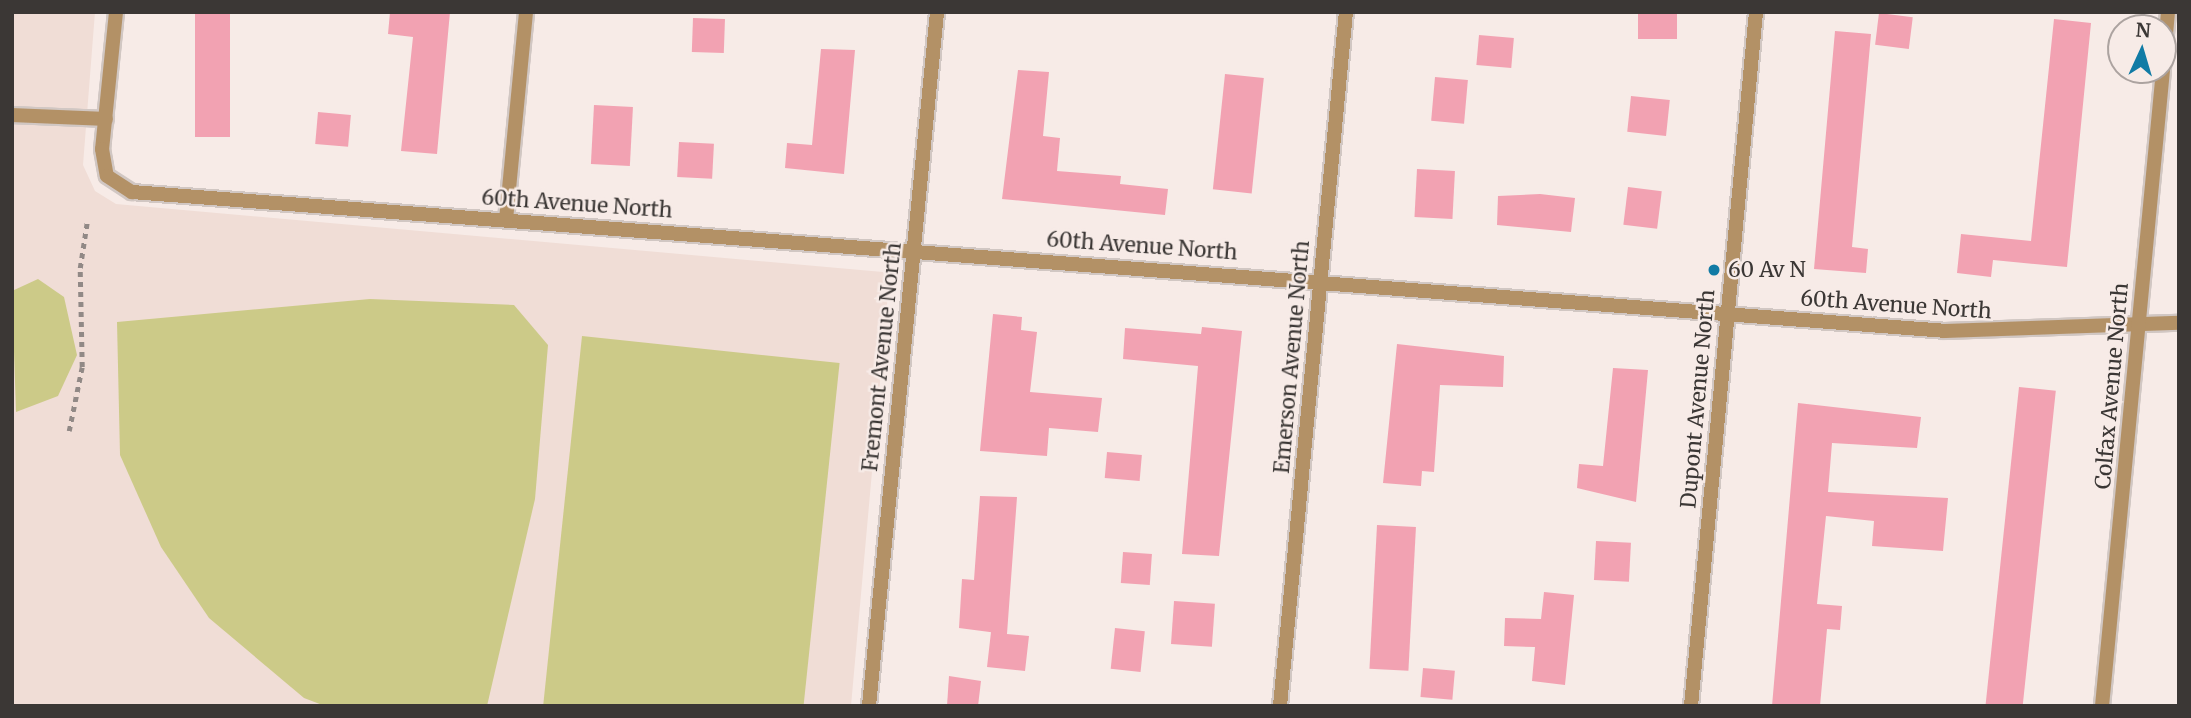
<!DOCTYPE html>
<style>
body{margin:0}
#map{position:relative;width:2191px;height:718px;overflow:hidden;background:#f7ebe7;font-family:Merriweather,serif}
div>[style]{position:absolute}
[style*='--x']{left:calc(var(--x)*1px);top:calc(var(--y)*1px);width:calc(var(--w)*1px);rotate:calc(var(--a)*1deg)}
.built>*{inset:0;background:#f0ddd6}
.green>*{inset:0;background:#ccca88;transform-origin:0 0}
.building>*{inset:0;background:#f2a2b2;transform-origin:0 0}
.path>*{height:4.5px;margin-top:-2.25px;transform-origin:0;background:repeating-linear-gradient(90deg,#918986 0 5px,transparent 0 10px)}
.roads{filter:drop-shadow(2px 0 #d1c7c3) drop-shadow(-2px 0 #d1c7c3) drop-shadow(0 2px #d1c7c3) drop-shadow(0 -2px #d1c7c3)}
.service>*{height:14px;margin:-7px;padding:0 7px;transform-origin:7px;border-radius:7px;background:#b39166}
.minor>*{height:14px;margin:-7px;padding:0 7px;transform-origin:7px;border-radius:7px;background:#b39166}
.tertiary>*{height:14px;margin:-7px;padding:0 7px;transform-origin:7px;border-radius:7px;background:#b39166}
.dots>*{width:19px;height:19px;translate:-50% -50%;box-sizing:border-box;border:4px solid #f7ebe7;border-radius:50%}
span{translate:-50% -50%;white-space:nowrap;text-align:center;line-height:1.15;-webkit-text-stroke:5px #f7ebe7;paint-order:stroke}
.street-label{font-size:21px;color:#3b3735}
.poi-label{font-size:21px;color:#3b3735}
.left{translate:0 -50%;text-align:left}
.frame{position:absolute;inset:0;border:14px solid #3b3735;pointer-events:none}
.north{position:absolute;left:2107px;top:14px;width:70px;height:70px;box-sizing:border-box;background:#f7ebe7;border:2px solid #aca3a0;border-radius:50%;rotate:4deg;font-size:19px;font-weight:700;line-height:28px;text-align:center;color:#3b3735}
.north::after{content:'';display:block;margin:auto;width:24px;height:32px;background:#117ba5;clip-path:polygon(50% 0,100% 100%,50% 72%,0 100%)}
</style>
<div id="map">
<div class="built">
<div style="clip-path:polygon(12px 12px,95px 12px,83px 165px,95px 191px,116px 204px,883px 272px,889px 282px,851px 706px,12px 706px)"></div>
</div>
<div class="green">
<div style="clip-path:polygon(38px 279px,64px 297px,77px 355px,58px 396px,16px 412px,12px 291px)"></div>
<div style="clip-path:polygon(370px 299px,514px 305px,548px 345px,535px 499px,487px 706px,325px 706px,304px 698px,209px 618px,161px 547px,120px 455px,117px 322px)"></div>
<div style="left:582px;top:336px;width:259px;height:372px;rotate:6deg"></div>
</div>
<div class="building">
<div style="left:195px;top:12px;width:35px;height:125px"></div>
<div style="clip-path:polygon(390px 12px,450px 12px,437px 154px,401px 151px,413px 37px,388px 34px)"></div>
<div style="left:1638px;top:12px;width:39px;height:27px"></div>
<div style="left:1879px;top:13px;width:34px;height:32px;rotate:7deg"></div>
<div style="left:693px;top:18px;width:32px;height:34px;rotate:2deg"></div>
<div style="clip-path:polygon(2054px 19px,2091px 23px,2067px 267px,1993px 260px,1991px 277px,1957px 273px,1961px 234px,2031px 241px)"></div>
<div style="clip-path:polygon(1835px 31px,1871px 34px,1852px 247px,1868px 249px,1866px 273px,1814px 269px)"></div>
<div style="left:1479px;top:35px;width:35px;height:30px;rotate:5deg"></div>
<div style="clip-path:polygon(821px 49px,855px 50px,844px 174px,785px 168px,787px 143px,812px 145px)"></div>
<div style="clip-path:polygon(1018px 70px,1049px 72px,1043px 136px,1060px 138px,1057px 171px,1121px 176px,1120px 184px,1168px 189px,1165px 215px,1002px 199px)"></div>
<div style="left:1225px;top:74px;width:39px;height:116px;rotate:6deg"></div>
<div style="left:1435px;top:77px;width:33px;height:44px;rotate:5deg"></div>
<div style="left:1631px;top:96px;width:39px;height:36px;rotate:6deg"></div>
<div style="left:594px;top:105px;width:39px;height:59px;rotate:3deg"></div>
<div style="left:318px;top:112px;width:33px;height:32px;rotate:5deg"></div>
<div style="left:679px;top:142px;width:35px;height:35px;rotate:3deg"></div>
<div style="left:1417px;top:169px;width:38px;height:48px;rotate:3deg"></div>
<div style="left:1628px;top:187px;width:34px;height:38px;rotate:7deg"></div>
<div style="clip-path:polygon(1540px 194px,1575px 198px,1571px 232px,1497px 225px,1498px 196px)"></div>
<div style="clip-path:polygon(993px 314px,1022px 317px,1021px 330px,1037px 332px,1030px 392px,1102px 398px,1098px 432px,1049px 428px,1047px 456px,980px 451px)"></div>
<div style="clip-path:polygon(1202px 327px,1242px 331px,1219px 556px,1182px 554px,1198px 366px,1123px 359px,1125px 328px,1201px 334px)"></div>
<div style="clip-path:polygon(1397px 344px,1504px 356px,1503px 387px,1440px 385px,1434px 472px,1422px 471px,1421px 486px,1383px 483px)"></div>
<div style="clip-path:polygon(1613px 368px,1648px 370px,1636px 502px,1577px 488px,1579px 464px,1603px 466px)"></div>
<div style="left:2019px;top:387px;width:37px;height:321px;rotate:6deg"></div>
<div style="clip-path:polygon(1798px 403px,1921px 417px,1917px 448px,1832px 443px,1828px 492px,1948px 498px,1943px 551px,1872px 546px,1874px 521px,1826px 516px,1817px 604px,1842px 606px,1840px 630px,1827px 629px,1820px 706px,1772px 706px)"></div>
<div style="left:1107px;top:452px;width:35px;height:26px;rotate:5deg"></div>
<div style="clip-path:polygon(980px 496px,1017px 497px,1007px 634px,1029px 636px,1025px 671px,987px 667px,991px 632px,1005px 634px,959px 628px,962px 579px,974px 580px)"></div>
<div style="left:1377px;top:525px;width:39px;height:144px;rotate:3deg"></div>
<div style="left:1596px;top:541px;width:35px;height:39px;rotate:3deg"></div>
<div style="left:1123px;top:552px;width:29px;height:31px;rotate:4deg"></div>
<div style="clip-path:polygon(1544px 592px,1574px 595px,1565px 685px,1532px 681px,1535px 647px,1504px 646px,1505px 618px,1541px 619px)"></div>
<div style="left:1174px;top:601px;width:41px;height:43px;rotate:4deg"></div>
<div style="left:1115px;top:628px;width:30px;height:41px;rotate:6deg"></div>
<div style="left:1423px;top:668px;width:32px;height:29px;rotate:5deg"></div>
<div style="clip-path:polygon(949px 676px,981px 681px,978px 706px,947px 706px)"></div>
</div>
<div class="path">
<div style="--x:69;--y:431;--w:65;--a:-78.5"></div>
<div style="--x:82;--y:367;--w:99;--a:-91.2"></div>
<div style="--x:80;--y:268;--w:47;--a:-81.3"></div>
</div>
<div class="roads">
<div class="service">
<div style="--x:12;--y:115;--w:94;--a:2.4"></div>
</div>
<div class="minor">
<div style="--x:116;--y:12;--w:138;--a:95.8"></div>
<div style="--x:102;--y:149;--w:27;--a:80"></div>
<div style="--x:107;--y:176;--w:30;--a:33"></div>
<div style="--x:132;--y:192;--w:1818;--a:4.38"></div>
<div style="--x:1945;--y:331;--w:234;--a:-2"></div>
<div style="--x:2163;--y:68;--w:56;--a:-84.9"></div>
<div style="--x:506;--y:220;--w:209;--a:-84.5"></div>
<div style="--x:869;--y:706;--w:697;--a:-84.4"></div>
<div style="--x:1280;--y:706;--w:697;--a:-84.57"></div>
<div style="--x:2102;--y:706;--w:639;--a:-84.52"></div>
</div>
<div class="tertiary">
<div style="--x:1691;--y:706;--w:697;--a:-84.65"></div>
</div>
</div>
<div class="dots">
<div style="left:1714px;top:270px;background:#117ba5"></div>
</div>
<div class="street-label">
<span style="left:577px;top:204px;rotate:4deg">60th Avenue North</span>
<span style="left:1142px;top:246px;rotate:4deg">60th Avenue North</span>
<span style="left:1896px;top:305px;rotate:4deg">60th Avenue North</span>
<span style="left:882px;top:357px;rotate:-84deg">Fremont Avenue North</span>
<span style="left:1292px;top:357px;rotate:-85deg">Emerson Avenue North</span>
<span style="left:2112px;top:386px;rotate:-85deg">Colfax Avenue North</span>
<span style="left:1698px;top:399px;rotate:-85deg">Dupont Avenue North</span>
</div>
<div class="poi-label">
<span class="left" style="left:1728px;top:270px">60 Av N</span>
</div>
<div class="frame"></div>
<div class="north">N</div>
</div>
